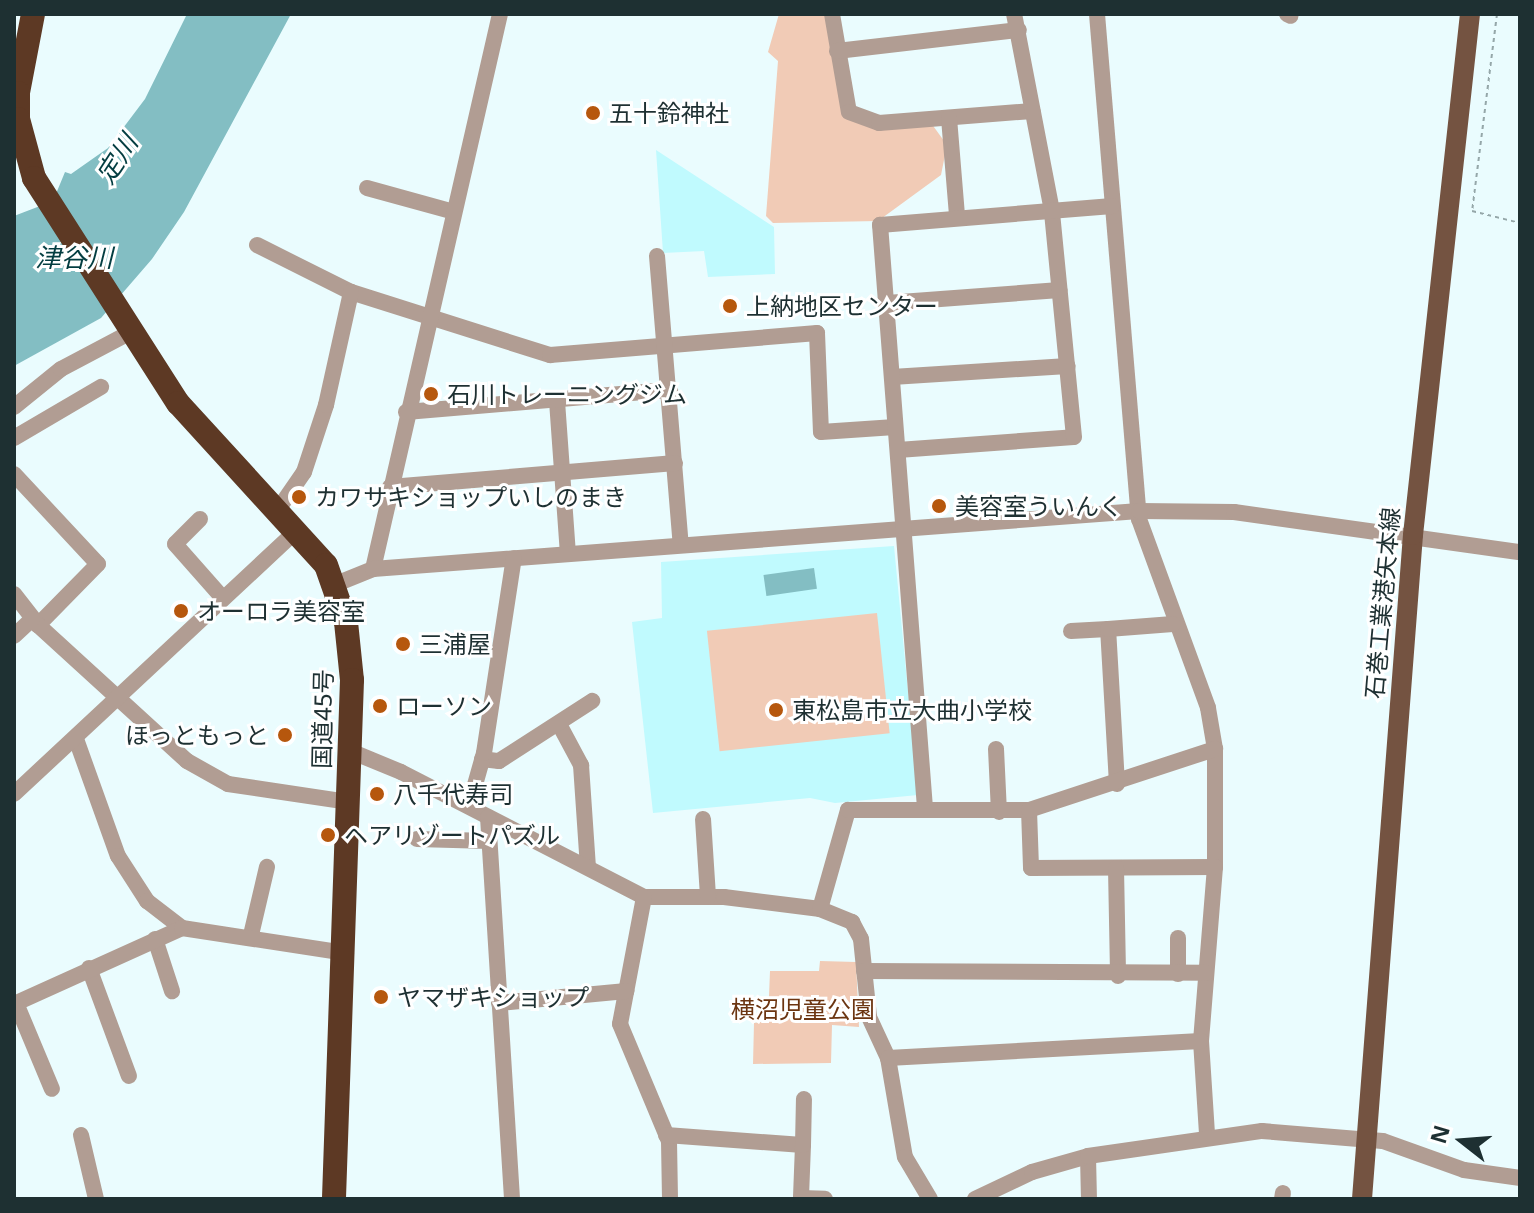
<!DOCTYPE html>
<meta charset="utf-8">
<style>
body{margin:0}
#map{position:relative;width:1534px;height:1213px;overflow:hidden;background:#eafcfe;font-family:"Noto Sans","Noto Sans JP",sans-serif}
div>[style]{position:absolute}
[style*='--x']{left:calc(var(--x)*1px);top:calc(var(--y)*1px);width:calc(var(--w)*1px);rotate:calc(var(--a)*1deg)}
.built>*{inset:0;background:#c0fafe}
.green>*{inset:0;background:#f1cbb6;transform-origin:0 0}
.water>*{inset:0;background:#83bec3;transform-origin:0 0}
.path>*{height:2px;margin-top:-1px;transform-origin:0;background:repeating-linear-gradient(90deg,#95a7a9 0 4px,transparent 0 8px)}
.minor>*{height:16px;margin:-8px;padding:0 8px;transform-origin:8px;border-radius:8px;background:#b19d93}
.major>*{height:20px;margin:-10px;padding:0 10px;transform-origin:10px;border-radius:10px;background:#745341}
.highway>*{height:24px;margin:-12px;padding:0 12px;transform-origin:12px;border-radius:12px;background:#5d3924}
.dots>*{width:22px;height:22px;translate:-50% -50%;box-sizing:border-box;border:4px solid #fff;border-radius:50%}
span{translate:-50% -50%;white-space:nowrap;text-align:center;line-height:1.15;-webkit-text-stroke:6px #fff;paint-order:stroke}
.poi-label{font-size:24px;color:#1e3032}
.left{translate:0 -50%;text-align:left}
.right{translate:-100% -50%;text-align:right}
.street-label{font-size:24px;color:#1e3032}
.park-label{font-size:24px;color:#6c3511}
.water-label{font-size:26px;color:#033d41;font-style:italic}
.frame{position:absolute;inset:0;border:16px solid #1e3032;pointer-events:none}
.north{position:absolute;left:1422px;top:1101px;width:80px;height:80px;-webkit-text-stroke:6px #fff;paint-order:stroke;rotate:287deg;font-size:22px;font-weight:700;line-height:32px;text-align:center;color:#1e3032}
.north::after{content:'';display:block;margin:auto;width:28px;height:36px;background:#1e3032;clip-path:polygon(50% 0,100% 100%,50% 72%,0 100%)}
</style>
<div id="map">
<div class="built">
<div style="clip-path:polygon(656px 150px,774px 227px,775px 274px,708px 277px,704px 251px,663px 253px)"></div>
<div style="clip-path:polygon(894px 546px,918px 795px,835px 803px,810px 798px,653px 813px,632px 622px,662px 618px,661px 562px)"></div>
</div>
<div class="green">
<div style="clip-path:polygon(779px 14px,826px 14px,844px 110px,931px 123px,947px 145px,941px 175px,878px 221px,773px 223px,766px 216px,778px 61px,768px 52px)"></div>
<div style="left:877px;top:613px;width:121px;height:171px;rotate:84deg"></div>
<div style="clip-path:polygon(820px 961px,856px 962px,859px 1027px,832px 1025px,831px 1063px,753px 1064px,754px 1023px,768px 1021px,770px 971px,819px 971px)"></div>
</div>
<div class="water">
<div style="clip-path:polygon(187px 14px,291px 14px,184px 212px,152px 259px,101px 318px,14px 366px,14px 216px,53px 201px,65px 172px,71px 174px,108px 148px,145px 99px)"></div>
<div style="left:814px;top:568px;width:21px;height:51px;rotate:82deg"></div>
</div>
<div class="path">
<div style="--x:1497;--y:14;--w:199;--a:97.2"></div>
<div style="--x:1472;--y:211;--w:49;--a:14"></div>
</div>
<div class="minor">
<div style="--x:832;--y:14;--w:99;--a:80.2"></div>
<div style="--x:849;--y:112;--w:32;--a:20"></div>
<div style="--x:879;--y:123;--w:154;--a:-4.5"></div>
<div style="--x:1097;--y:14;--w:507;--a:85.25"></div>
<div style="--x:1139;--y:519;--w:201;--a:69.9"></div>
<div style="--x:1208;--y:708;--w:42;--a:80.3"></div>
<div style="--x:1215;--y:749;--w:118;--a:90"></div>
<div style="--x:1215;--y:867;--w:175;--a:94.6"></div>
<div style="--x:1201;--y:1041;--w:94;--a:86.3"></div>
<div style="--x:1287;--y:14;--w:4;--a:27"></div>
<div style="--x:837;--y:51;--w:183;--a:-6.6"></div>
<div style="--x:949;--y:118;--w:98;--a:85.3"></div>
<div style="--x:367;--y:188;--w:90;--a:15.4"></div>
<div style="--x:257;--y:245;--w:105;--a:26.6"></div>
<div style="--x:351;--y:292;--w:209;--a:17.6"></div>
<div style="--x:550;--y:355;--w:268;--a:-4.7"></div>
<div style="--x:817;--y:333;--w:99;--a:87.7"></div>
<div style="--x:821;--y:432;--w:74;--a:-3.9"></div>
<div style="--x:657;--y:256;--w:290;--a:85.3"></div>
<div style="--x:887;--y:303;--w:173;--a:-4.3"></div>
<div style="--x:892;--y:377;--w:176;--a:-3.6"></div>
<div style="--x:557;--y:401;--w:153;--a:85.9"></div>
<div style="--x:14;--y:407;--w:60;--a:-39"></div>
<div style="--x:61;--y:369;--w:77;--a:-27.9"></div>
<div style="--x:406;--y:412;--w:265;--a:-4.8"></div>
<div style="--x:14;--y:438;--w:101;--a:-30.4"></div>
<div style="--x:898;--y:450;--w:176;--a:-4.2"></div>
<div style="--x:1074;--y:437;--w:227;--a:-95.6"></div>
<div style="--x:1052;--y:211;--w:201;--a:-100.9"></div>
<div style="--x:14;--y:474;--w:123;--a:47"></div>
<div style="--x:98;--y:564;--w:86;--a:134.5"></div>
<div style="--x:390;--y:487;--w:286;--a:-4.8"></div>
<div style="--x:277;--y:511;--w:47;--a:-55.3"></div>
<div style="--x:304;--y:472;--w:71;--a:-71.8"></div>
<div style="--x:326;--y:405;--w:116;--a:-77.5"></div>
<div style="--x:200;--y:519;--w:35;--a:135"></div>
<div style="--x:175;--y:544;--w:69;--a:48.5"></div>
<div style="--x:373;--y:569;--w:569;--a:-77.11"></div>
<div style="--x:336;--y:584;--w:40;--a:-22"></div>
<div style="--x:373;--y:569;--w:768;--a:-4.33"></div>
<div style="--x:1139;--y:511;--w:95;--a:0.6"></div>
<div style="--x:1234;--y:512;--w:289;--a:8"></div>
<div style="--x:14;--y:594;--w:39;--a:52"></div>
<div style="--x:38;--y:625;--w:202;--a:42.4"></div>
<div style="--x:187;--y:761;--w:47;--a:29.3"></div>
<div style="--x:228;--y:784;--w:121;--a:8.5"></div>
<div style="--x:1071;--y:631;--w:37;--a:-3"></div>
<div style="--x:14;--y:636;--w:25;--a:-43"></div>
<div style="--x:559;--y:724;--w:47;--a:61.8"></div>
<div style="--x:581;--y:765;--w:102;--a:86.1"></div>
<div style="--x:76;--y:739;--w:124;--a:70.3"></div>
<div style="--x:118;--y:856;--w:54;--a:57.2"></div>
<div style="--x:147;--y:901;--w:44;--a:37.6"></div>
<div style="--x:996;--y:749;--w:63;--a:87.3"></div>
<div style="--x:350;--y:751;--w:55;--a:22.4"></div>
<div style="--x:401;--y:772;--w:273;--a:27.2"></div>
<div style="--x:644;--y:897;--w:80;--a:0"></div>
<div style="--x:724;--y:897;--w:97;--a:7.1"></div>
<div style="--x:820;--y:909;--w:35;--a:22"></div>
<div style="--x:852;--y:922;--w:19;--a:62"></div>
<div style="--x:861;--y:939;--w:78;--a:84.1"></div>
<div style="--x:869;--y:1017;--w:45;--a:65.1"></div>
<div style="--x:888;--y:1058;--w:100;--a:80.3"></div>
<div style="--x:905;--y:1157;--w:49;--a:59.2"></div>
<div style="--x:482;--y:759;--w:17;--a:7"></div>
<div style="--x:499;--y:761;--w:111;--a:-32.8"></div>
<div style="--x:1117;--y:784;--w:155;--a:-93.3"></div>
<div style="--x:1108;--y:629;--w:65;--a:-4.4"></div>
<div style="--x:14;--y:794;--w:386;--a:-43"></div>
<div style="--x:469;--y:806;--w:55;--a:-74.2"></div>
<div style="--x:484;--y:753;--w:197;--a:-81.3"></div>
<div style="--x:925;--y:808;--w:585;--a:-94.41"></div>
<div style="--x:880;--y:225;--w:233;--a:-4.7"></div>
<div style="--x:1029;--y:810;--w:58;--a:88"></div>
<div style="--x:1031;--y:868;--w:184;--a:-0.3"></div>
<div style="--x:488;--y:817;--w:383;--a:86.4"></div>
<div style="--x:703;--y:819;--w:78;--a:86.3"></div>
<div style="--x:417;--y:839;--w:72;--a:1.6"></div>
<div style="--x:1116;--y:868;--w:108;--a:88.9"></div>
<div style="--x:644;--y:897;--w:129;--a:100.7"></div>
<div style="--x:620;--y:1024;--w:127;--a:67.3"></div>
<div style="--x:669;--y:1141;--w:58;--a:89"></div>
<div style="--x:820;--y:909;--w:103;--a:-74.2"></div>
<div style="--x:848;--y:810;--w:181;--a:0"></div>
<div style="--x:1029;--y:810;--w:196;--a:-18.2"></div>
<div style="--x:251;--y:935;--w:70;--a:-76.8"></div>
<div style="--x:1178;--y:938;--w:36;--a:90"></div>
<div style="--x:155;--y:939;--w:55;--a:71.9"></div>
<div style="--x:89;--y:968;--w:115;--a:69.7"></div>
<div style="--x:864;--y:971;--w:342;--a:0.3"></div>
<div style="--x:16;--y:1003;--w:93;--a:67.3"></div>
<div style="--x:499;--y:1003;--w:128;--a:-5.4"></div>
<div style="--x:14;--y:1004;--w:184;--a:-24.3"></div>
<div style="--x:182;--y:928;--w:166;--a:8.7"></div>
<div style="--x:888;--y:1058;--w:313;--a:-3.1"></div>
<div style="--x:81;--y:1135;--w:66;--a:76.8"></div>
<div style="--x:666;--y:1135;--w:137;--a:4.2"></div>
<div style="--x:803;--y:1145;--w:53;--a:92.2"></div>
<div style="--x:801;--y:1198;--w:24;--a:2"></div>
<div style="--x:803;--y:1145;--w:46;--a:-88.8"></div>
<div style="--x:1088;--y:1156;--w:43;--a:88.7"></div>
<div style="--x:975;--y:1199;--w:63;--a:-25.3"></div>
<div style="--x:1032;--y:1172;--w:58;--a:-15.9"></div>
<div style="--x:1088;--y:1156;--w:176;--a:-8.2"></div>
<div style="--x:1262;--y:1131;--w:121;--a:4.7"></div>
<div style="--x:1383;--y:1141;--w:86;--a:19.7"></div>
<div style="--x:1464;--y:1170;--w:57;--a:8.1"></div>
<div style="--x:1282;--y:1199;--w:6;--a:-81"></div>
</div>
<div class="major">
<div style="--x:1362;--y:1199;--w:666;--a:-85.61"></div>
<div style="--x:1413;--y:535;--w:524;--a:-83.76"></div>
</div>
<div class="highway">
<div style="--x:33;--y:14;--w:80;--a:100.8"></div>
<div style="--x:18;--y:93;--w:26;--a:90"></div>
<div style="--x:18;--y:119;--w:61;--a:74.8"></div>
<div style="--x:34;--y:178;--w:267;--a:57.4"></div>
<div style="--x:178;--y:403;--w:219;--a:47.6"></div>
<div style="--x:326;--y:565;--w:60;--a:70.7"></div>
<div style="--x:346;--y:622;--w:58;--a:84.1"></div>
<div style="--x:352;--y:680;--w:519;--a:91.99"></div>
</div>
<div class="dots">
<div style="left:593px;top:113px;background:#b6570d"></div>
<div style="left:730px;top:306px;background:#b6570d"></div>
<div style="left:431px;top:394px;background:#b6570d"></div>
<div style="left:299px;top:497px;background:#b6570d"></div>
<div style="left:939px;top:506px;background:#b6570d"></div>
<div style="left:181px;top:611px;background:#b6570d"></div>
<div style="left:403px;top:644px;background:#b6570d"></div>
<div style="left:380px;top:706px;background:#b6570d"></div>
<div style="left:776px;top:710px;background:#b6570d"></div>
<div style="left:285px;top:735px;background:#b6570d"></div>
<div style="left:377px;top:794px;background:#b6570d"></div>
<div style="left:328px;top:835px;background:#b6570d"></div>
<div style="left:381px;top:997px;background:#b6570d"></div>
</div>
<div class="poi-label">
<span class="left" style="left:609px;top:113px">五十鈴神社</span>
<span class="left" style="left:746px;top:306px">上納地区センター</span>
<span class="left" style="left:447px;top:394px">石川トレーニングジム</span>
<span class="left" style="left:315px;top:497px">カワサキショップいしのまき</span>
<span class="left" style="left:955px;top:506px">美容室ういんく</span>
<span class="left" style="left:197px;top:611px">オーロラ美容室</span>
<span class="left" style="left:419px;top:644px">三浦屋</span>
<span class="left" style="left:396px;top:706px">ローソン</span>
<span class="left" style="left:792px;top:710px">東松島市立大曲小学校</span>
<span class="right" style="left:269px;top:735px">ほっともっと</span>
<span class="left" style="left:393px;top:794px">八千代寿司</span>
<span class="left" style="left:344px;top:835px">ヘアリゾートパズル</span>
<span class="left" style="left:397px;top:997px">ヤマザキショップ</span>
</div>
<div class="street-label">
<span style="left:1382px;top:603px;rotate:-85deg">石巻工業港矢本線</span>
<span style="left:322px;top:719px;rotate:-89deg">国道45号</span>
</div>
<div class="park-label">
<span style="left:803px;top:1009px">横沼児童公園</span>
</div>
<div class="water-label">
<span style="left:117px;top:159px;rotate:-57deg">定川</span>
<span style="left:74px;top:258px">津谷川</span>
</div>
<div class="frame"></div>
<div class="north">N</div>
</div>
